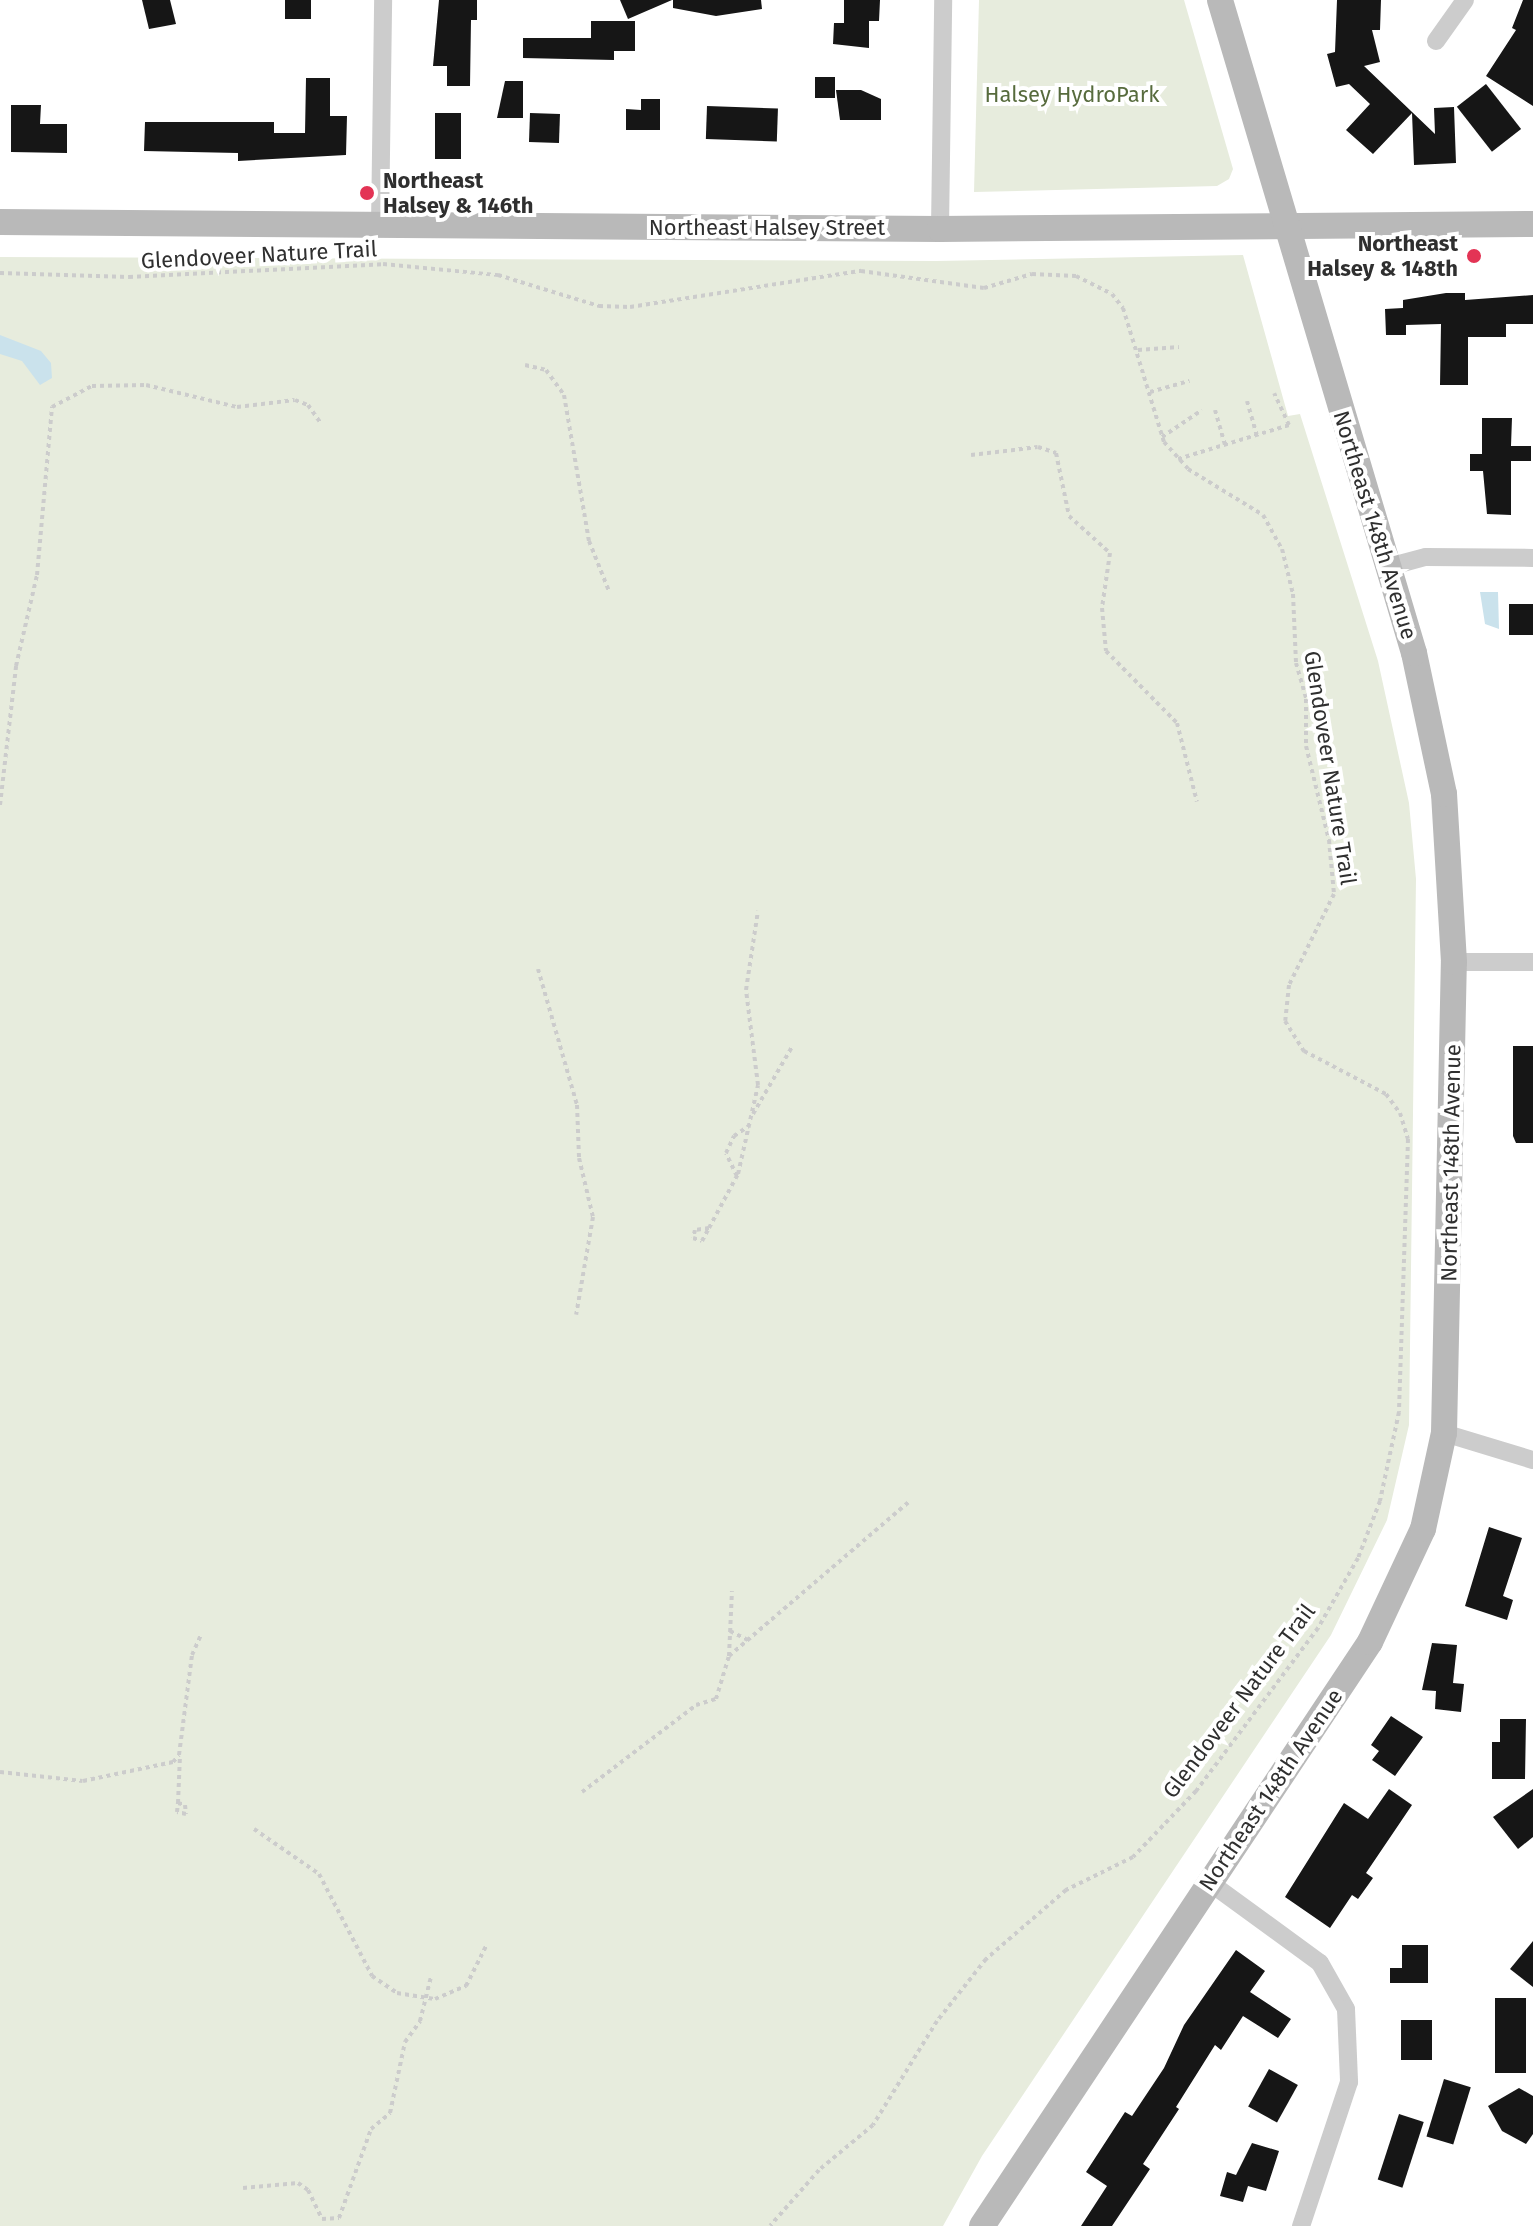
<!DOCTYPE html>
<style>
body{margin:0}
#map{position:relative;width:1533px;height:2226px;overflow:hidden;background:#fff;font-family:"Fira Sans",sans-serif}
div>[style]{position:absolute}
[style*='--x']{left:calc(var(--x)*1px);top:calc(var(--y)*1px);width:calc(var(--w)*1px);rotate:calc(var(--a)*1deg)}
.green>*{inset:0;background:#e7ecdd}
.water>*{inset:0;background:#cae2ec}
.building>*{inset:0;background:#161616;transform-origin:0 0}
.path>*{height:4px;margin-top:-2px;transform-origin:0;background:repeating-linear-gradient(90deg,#ccc 0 4px,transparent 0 8px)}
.street>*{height:18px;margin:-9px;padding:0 9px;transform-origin:9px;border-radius:9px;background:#ccc}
.secondary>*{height:26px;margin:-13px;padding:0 13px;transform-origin:13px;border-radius:13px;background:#b9b9b9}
.dots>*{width:22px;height:22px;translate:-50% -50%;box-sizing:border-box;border:4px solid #fff;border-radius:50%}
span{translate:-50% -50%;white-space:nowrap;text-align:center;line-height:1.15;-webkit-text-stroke:8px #fff;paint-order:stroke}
.park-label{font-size:22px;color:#576b3d}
.poi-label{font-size:22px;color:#2f2f2f;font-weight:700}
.left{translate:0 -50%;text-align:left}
.right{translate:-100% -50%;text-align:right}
.street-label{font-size:22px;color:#2f2f2f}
</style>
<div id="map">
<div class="green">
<div style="clip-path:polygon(979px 0,1184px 0,1233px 169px,1229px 179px,1217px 186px,974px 192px)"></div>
<div style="clip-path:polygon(1243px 255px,1288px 416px,1300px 414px,1378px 661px,1409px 803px,1416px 879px,1409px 1425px,1387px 1520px,1331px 1635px,982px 2156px,943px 2226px,0 2226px,0 257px,936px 261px)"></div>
</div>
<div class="water">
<div style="clip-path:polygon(0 335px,41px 351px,51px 363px,52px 378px,40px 385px,22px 361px,0 354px)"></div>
<div style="clip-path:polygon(1480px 592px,1498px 592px,1499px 629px,1485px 624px)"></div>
</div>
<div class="building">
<div style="clip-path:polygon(142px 0,170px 0,176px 24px,149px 29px)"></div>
<div style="left:285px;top:0;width:26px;height:19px"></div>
<div style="clip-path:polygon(439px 0,477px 0,477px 20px,471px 20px,470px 86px,447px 86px,447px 66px,433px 66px)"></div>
<div style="clip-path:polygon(620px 0,672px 0,628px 19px)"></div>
<div style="clip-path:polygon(673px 0,761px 0,762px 9px,716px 16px,673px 8px)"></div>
<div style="clip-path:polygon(844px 0,880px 0,879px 21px,869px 21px,869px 48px,833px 44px,834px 23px,844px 23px)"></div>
<div style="clip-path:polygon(1337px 0,1381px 0,1380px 30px,1372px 30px,1380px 62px,1364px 66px,1435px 134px,1434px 108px,1454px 107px,1456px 163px,1414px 165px,1412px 113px,1373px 154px,1346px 130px,1370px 104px,1349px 84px,1336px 87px,1327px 54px,1335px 52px)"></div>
<div style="clip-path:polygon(1523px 0,1533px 0,1533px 106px,1486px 76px,1516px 30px,1512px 28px)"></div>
<div style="clip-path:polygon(591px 21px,635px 21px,635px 51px,614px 51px,614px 60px,523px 58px,523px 38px,591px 38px)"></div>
<div style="left:815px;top:77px;width:20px;height:21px"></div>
<div style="clip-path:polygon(306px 78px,330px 78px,330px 116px,347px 116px,346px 155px,238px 161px,238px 153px,144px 151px,145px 122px,274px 122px,274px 133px,305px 133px)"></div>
<div style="clip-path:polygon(505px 81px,523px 81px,523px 118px,497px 118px)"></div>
<div style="left:1486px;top:84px;width:57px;height:37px;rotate:52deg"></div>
<div style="clip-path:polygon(836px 90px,861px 90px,881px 99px,881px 120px,840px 120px)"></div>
<div style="clip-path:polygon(641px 99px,660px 99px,660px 130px,626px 130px,626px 109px,641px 110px)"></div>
<div style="clip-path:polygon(11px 105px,41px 105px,40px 124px,67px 124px,67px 153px,11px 152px)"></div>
<div style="left:707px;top:106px;width:71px;height:33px;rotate:2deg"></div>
<div style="left:435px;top:113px;width:26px;height:46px"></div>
<div style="left:530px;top:113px;width:30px;height:29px;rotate:2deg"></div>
<div style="clip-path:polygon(1446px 293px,1465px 293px,1465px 300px,1533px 295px,1533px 324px,1506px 324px,1506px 337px,1468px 337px,1468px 385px,1440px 385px,1441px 324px,1406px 325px,1406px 335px,1386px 335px,1385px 309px,1403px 308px,1403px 300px)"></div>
<div style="clip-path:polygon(1482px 418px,1512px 418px,1511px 446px,1531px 446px,1531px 461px,1511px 461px,1511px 515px,1487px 514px,1483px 471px,1470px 471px,1470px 454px,1482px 454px)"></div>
<div style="left:1509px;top:604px;width:24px;height:31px"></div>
<div style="clip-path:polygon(1513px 1046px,1533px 1046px,1533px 1143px,1516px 1143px,1513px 1136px)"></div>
<div style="clip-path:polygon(1489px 1527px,1522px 1538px,1503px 1596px,1513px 1600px,1507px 1620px,1465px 1606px)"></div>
<div style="clip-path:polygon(1432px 1643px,1457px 1645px,1453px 1683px,1464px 1684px,1461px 1712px,1435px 1709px,1436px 1691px,1422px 1690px)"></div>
<div style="clip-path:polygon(1391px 1716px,1423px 1737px,1395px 1776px,1372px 1760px,1379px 1751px,1371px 1745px)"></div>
<div style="clip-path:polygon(1500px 1719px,1526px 1719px,1525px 1779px,1492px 1779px,1492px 1742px,1500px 1742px)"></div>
<div style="clip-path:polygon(1389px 1789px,1412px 1805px,1366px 1873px,1373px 1878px,1358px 1899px,1352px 1895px,1330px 1928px,1285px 1897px,1344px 1803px,1368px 1819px)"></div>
<div style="clip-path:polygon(1533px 1789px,1533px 1837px,1518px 1849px,1493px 1817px)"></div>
<div style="clip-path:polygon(1533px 1941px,1533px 1987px,1510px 1969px)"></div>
<div style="clip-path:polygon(1402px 1945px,1428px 1945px,1428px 1983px,1390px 1983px,1390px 1968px,1402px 1968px)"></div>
<div style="clip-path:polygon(1236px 1950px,1265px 1971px,1250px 1992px,1291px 2019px,1278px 2038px,1243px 2016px,1221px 2050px,1215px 2045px,1176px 2107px,1179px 2109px,1143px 2164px,1150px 2169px,1112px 2226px,1081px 2226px,1107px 2186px,1086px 2172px,1125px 2112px,1132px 2116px,1164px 2068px,1184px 2025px)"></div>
<div style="left:1495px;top:1998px;width:31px;height:75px"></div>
<div style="left:1401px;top:2020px;width:31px;height:40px"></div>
<div style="left:1269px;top:2069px;width:33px;height:43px;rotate:29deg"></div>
<div style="left:1444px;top:2079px;width:28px;height:60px;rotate:17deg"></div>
<div style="clip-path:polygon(1519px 2088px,1533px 2096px,1533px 2134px,1526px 2144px,1502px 2131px,1488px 2106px)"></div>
<div style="left:1399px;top:2114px;width:26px;height:69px;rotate:18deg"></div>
<div style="clip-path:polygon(1252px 2143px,1279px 2151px,1266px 2191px,1248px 2186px,1243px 2202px,1220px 2196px,1227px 2172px,1236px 2175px)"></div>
</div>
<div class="path">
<div style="--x:0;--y:273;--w:129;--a:1.8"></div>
<div style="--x:129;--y:277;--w:254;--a:-2.9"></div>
<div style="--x:383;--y:264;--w:116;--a:5.5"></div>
<div style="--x:498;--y:275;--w:106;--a:17.1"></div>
<div style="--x:599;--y:306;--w:31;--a:2"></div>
<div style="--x:630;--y:307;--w:234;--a:-8.9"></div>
<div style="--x:861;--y:271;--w:124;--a:7.9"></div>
<div style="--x:984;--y:288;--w:50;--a:-16.3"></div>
<div style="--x:1032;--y:274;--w:44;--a:2.6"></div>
<div style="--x:1076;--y:276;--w:40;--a:26.6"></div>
<div style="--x:1112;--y:294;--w:18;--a:52"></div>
<div style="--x:1123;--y:308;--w:140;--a:73"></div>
<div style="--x:1164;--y:442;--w:36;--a:48"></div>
<div style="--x:1188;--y:469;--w:88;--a:31.5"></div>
<div style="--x:1263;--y:515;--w:39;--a:61"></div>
<div style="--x:1282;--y:549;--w:46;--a:76.3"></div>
<div style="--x:1293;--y:594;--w:69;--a:87.5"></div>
<div style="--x:1296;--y:663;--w:37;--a:74"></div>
<div style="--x:1306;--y:699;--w:47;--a:90"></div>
<div style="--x:1306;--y:746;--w:97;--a:76.3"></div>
<div style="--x:1329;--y:840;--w:54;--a:84.7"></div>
<div style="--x:1334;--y:894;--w:102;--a:116.3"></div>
<div style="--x:1289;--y:985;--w:36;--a:96"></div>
<div style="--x:1285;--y:1021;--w:36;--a:58"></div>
<div style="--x:1304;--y:1051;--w:93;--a:27.7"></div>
<div style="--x:1386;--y:1094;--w:24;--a:54"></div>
<div style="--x:1400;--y:1113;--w:27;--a:73"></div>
<div style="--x:1408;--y:1139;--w:273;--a:91.9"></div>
<div style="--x:1399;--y:1412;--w:91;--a:102.1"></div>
<div style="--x:1380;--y:1501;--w:61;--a:111.1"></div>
<div style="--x:1358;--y:1558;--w:81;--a:119.7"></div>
<div style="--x:1318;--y:1628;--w:204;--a:126.8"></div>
<div style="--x:1196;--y:1791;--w:91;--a:133.7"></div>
<div style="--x:1133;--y:1857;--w:75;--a:153.8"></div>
<div style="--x:1066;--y:1890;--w:106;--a:139.2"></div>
<div style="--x:986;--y:1959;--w:79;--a:128.3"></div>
<div style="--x:937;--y:2021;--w:122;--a:121.6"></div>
<div style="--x:873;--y:2125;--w:70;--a:140.2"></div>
<div style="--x:819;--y:2170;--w:74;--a:131.2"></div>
<div style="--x:1138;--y:350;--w:41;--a:-4.2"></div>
<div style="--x:525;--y:365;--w:22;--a:13"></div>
<div style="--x:546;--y:370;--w:31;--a:54"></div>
<div style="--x:564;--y:395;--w:148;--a:80.3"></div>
<div style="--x:589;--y:541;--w:54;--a:68.2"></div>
<div style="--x:1150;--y:392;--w:41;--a:-15.8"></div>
<div style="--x:1247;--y:401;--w:35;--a:74"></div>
<div style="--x:1215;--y:410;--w:36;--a:74"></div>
<div style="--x:1162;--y:437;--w:48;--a:-34"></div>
<div style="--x:971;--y:455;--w:67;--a:-6.8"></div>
<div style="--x:1038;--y:447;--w:19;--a:18"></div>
<div style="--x:1056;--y:453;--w:64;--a:78.3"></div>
<div style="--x:1069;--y:516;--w:55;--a:42.1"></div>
<div style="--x:1110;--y:553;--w:56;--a:98.3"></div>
<div style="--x:1102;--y:608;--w:43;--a:84.7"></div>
<div style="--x:1106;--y:651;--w:101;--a:45.4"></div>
<div style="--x:1177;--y:723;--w:81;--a:75.8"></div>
<div style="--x:1178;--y:459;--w:116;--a:-17"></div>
<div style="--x:1289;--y:425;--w:35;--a:-115"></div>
<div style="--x:0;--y:805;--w:140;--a:-83.4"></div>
<div style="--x:16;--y:666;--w:93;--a:-77"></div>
<div style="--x:37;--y:575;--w:169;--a:-84.9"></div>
<div style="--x:52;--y:407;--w:45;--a:-27.7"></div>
<div style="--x:92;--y:386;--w:54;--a:-1.1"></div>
<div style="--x:146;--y:385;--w:94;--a:13.6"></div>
<div style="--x:237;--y:407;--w:58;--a:-6.9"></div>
<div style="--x:295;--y:400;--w:14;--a:21"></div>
<div style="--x:308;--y:405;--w:21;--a:55"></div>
<div style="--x:538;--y:969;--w:141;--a:74"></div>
<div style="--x:577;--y:1105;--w:53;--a:87.8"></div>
<div style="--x:579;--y:1158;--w:61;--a:76.7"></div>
<div style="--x:593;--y:1217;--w:99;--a:99.8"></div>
<div style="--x:753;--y:1114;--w:78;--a:-59.8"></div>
<div style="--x:737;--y:1176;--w:25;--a:-116"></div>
<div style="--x:726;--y:1153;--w:19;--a:-65"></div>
<div style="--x:734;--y:1136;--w:18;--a:-34"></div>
<div style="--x:709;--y:1228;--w:14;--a:172"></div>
<div style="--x:695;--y:1230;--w:8;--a:104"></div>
<div style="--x:693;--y:1238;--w:9;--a:18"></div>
<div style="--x:702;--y:1241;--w:15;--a:-62"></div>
<div style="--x:709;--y:1228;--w:61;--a:-61.8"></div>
<div style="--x:738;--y:1174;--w:91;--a:-77.3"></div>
<div style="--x:758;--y:1085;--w:96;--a:-97.2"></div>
<div style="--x:746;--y:990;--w:80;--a:-81.4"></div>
<div style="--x:730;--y:1631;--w:20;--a:27"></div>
<div style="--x:729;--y:1656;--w:65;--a:-87.4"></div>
<div style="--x:0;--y:1772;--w:83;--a:6.2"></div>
<div style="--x:83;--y:1781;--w:92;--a:-11.9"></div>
<div style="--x:173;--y:1762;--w:9;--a:-49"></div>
<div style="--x:179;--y:1755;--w:101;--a:-82.6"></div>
<div style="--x:192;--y:1655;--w:22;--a:-66"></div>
<div style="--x:582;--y:1792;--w:143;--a:-37.3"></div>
<div style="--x:696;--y:1705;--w:21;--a:-17"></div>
<div style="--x:716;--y:1699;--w:45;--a:-73.2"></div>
<div style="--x:729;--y:1656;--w:238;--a:-40.6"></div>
<div style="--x:178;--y:1803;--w:7;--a:16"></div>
<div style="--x:185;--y:1805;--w:9;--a:84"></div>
<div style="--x:186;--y:1814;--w:9;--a:-167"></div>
<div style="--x:177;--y:1812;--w:9;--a:-84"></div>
<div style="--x:178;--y:1803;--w:48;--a:-87.6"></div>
<div style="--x:254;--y:1829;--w:79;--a:34.7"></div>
<div style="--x:319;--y:1874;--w:115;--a:62.5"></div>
<div style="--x:372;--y:1976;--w:30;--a:34"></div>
<div style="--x:397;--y:1993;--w:38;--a:9"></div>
<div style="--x:435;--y:1999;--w:34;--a:-23"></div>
<div style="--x:466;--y:1986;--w:45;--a:-63.4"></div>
<div style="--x:243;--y:2188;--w:55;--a:-5.2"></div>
<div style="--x:298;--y:2183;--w:12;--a:35"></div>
<div style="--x:308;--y:2190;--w:32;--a:64"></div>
<div style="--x:322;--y:2219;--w:17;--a:-3"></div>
<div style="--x:339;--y:2218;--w:95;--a:-70.2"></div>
<div style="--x:371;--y:2129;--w:25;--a:-40"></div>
<div style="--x:390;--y:2113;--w:73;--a:-78.1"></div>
<div style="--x:405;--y:2042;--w:26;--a:-54"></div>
<div style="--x:420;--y:2021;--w:45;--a:-76"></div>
</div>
<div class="street">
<div style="--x:1436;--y:41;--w:50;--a:-54.7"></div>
<div style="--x:380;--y:225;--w:225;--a:-89.2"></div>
<div style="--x:940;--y:229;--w:229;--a:-89.2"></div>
<div style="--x:1388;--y:567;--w:39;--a:-15"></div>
<div style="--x:1426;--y:557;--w:107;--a:0.5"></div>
<div style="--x:1454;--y:962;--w:79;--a:0"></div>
<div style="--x:1444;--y:1433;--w:93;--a:16.9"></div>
<div style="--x:1209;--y:1882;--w:137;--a:36.1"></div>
<div style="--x:1320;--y:1963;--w:53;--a:60.5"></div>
<div style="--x:1346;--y:2009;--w:73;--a:87.6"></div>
<div style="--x:1349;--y:2082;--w:152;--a:108.4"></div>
</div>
<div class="secondary">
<div style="--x:0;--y:222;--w:940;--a:0.43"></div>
<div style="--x:940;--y:229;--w:593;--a:-0.48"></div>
<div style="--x:982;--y:2226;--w:701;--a:-56.4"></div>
<div style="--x:1370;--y:1642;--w:125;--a:-64.9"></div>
<div style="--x:1423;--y:1529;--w:98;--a:-77.7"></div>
<div style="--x:1444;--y:1433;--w:471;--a:-88.8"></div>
<div style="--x:1454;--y:962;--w:168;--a:-93.4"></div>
<div style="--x:1444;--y:794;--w:144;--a:-102"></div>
<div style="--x:1414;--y:653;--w:681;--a:-106.55"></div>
</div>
<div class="dots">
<div style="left:367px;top:193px;background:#e33455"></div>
<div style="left:1474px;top:256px;background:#e33455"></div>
</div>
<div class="park-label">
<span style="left:1072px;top:95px">Halsey HydroPark</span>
</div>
<div class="poi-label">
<span class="left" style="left:383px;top:193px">Northeast<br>Halsey &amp; 146th</span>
<span class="right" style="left:1458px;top:256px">Northeast<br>Halsey &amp; 148th</span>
</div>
<div class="street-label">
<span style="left:767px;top:228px">Northeast Halsey Street</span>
<span style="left:259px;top:255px;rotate:-3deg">Glendoveer Nature Trail</span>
<span style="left:1375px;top:525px;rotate:73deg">Northeast 148th Avenue</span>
<span style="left:1330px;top:768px;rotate:81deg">Glendoveer Nature Trail</span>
<span style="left:1451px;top:1163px;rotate:-89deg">Northeast 148th Avenue</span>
<span style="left:1239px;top:1701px;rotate:-53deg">Glendoveer Nature Trail</span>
<span style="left:1271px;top:1790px;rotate:-56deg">Northeast 148th Avenue</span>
</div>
</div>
